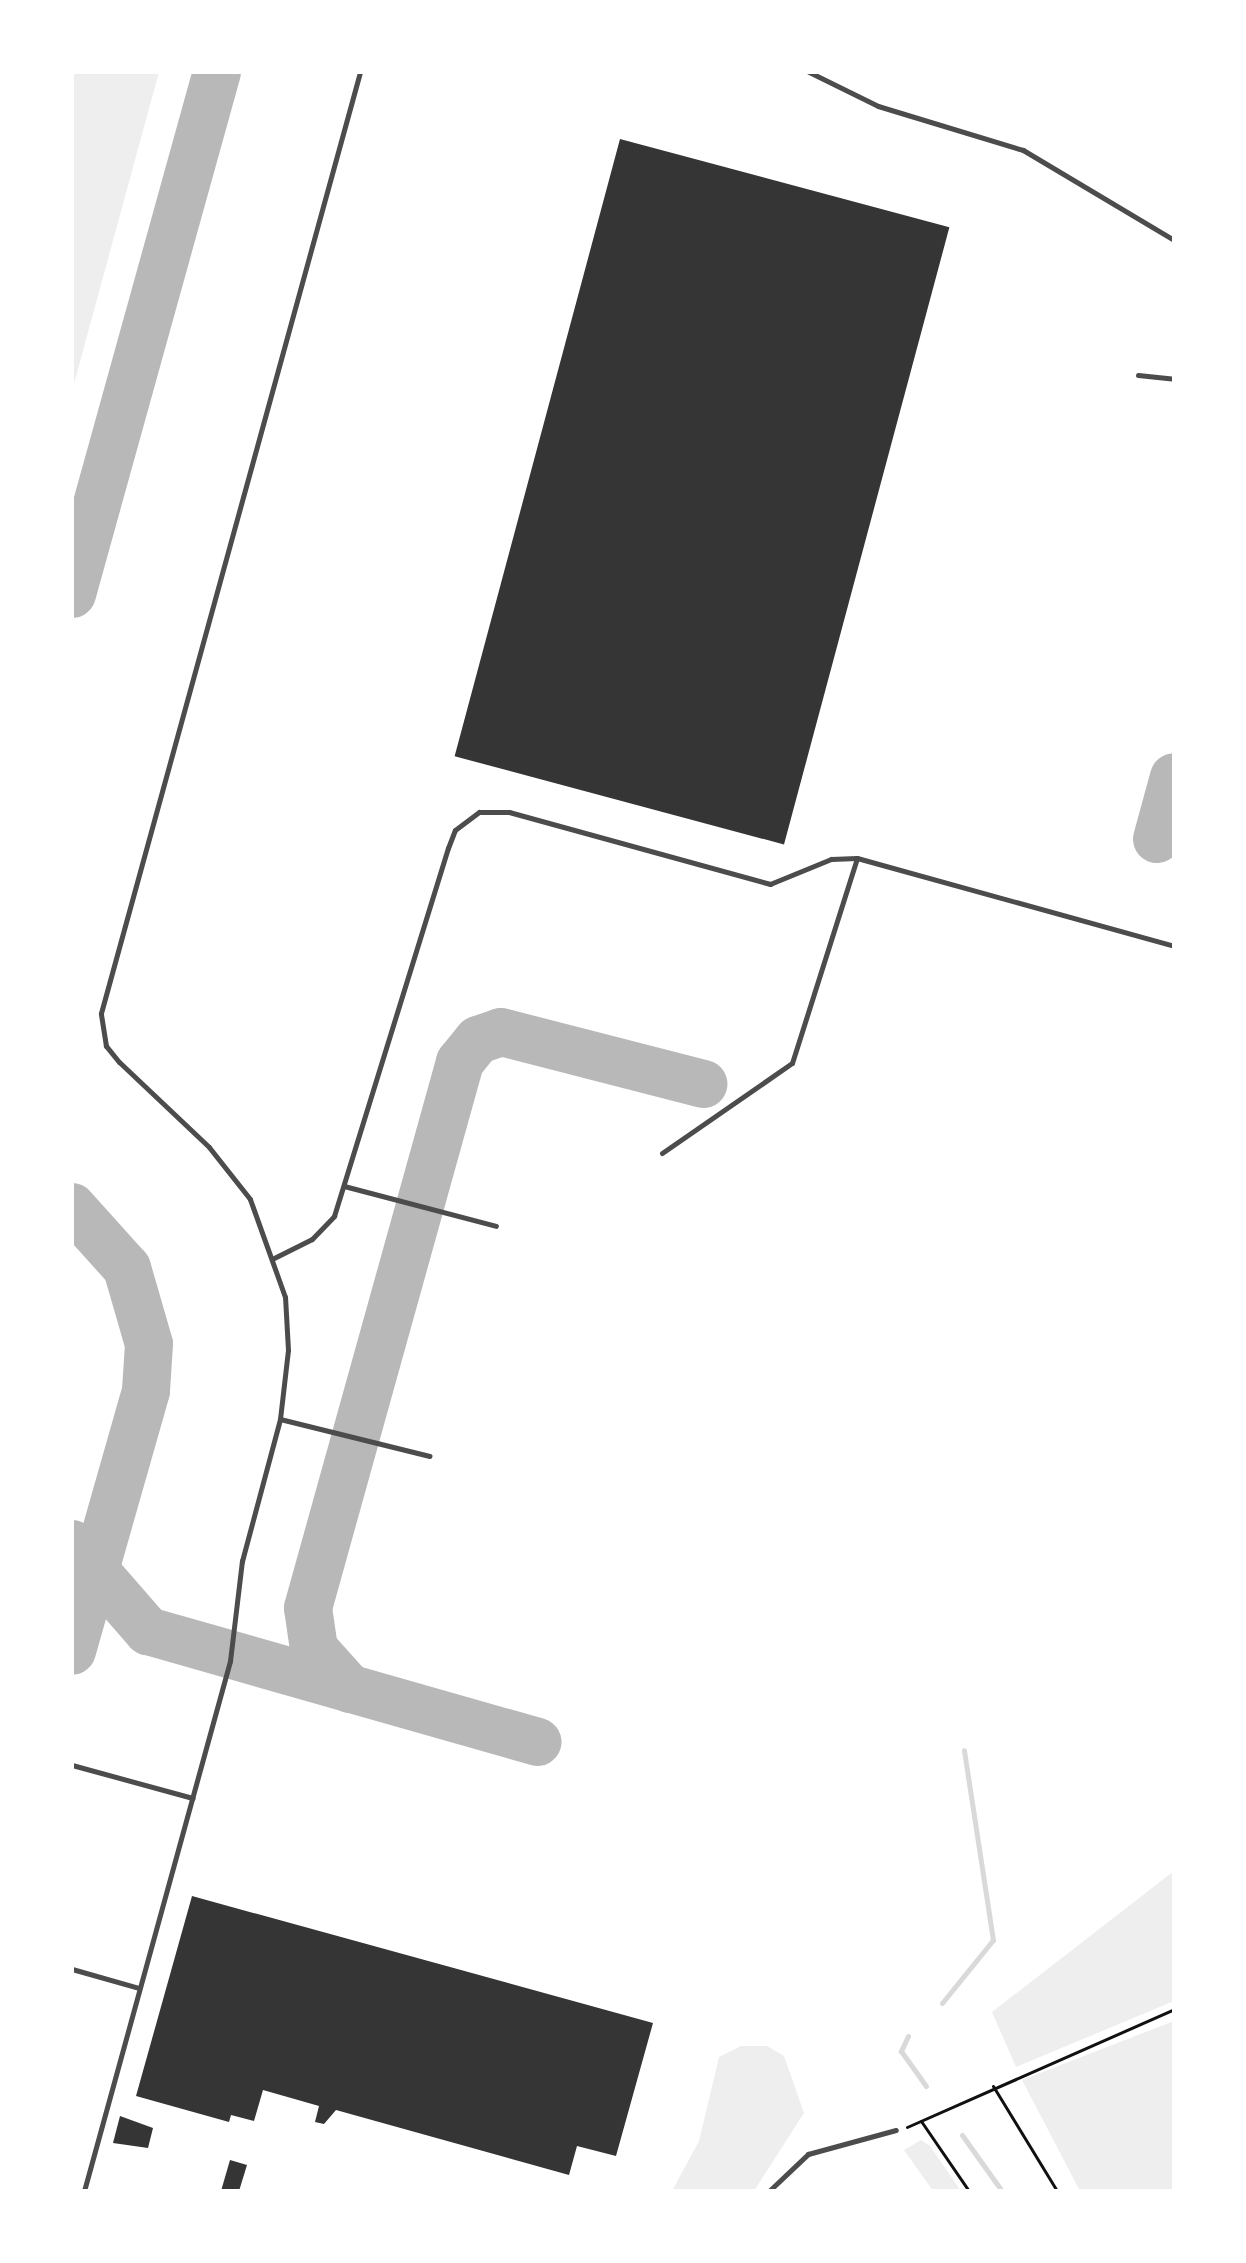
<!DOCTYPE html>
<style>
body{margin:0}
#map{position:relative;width:1246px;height:2263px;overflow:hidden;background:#fff;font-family:Overpass,sans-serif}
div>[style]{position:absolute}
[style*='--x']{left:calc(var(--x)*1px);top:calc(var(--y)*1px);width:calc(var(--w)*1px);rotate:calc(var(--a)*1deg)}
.green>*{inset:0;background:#eee}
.stream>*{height:5px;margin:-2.5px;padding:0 2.5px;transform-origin:2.5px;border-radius:2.5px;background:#d9d9d9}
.taxiway>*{height:48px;margin:-24px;padding:0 24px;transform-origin:24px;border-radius:24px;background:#b8b8b8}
.building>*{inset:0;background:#353535;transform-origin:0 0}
.path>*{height:3px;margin:-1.5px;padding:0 1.5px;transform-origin:1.5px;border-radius:1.5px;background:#111}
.service>*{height:5px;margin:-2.5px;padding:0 2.5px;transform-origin:2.5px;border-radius:2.5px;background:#4c4c4c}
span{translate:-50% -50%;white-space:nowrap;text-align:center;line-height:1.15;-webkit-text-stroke:7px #fff;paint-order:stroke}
.frame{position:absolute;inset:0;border:74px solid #fff;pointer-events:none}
</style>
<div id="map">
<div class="green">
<div style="clip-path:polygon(72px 72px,159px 72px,72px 391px)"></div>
<div style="clip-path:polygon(1174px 1871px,1174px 2001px,1016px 2067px,992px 2012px)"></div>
<div style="clip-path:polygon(1174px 2021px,1174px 2191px,1080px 2191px,1022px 2080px)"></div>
<div style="clip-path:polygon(741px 2046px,767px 2046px,784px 2056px,804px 2113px,754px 2191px,672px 2191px,699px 2141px,719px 2057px)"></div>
<div style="clip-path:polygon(921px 2140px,930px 2146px,961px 2191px,933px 2191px,904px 2150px)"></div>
</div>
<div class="stream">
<div style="--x:942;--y:2003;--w:81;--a:-51"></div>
<div style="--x:993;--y:1940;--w:192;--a:-98.7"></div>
<div style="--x:908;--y:2036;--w:17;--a:115"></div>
<div style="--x:901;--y:2051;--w:43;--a:54.5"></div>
<div style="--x:962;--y:2135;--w:69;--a:54.5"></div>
</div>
<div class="taxiway">
<div style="--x:72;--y:594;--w:542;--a:-74.48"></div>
<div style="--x:1157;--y:839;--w:64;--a:-74.7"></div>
<div style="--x:72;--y:1207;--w:82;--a:48"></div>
<div style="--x:127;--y:1268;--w:79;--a:73.9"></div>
<div style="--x:149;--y:1344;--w:47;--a:93.7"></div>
<div style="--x:146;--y:1391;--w:270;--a:105.9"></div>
<div style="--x:72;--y:1544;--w:116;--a:48.9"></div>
<div style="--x:148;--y:1631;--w:405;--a:15.9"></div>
<div style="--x:350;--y:1689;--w:54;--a:-132"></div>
<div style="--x:314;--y:1649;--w:41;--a:-98.3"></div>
<div style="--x:308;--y:1608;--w:567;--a:-74.44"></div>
<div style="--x:460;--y:1062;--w:28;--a:-51"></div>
<div style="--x:478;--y:1040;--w:24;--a:-19"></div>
<div style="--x:501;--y:1032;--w:209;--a:14.4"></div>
</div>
<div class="building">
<div style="left:620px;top:139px;width:341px;height:639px;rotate:15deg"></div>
<div style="clip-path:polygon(192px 1896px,653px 2023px,616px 2156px,577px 2146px,569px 2175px,336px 2110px,324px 2124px,315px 2122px,319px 2106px,263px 2090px,254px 2121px,231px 2115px,229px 2122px,136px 2096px)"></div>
<div style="clip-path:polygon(120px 2116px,153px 2128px,148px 2148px,113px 2143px)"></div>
<div style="clip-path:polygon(230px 2160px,247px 2165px,239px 2191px,221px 2191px)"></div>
</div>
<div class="path">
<div style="--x:993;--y:2086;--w:123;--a:58.6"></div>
<div style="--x:921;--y:2121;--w:85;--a:55.6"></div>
<div style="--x:907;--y:2127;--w:292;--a:-23.8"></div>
</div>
<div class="service">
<div style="--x:809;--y:72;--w:77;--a:26.2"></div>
<div style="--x:878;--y:106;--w:152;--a:16.9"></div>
<div style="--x:1023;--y:150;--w:176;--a:30.8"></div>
<div style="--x:1138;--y:375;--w:36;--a:6"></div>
<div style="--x:662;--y:1153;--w:158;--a:-34.7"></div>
<div style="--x:792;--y:1063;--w:215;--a:-72.4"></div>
<div style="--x:344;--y:1186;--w:157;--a:14.7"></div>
<div style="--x:274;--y:1258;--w:42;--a:-26.6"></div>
<div style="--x:312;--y:1239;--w:32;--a:-46"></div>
<div style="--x:334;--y:1216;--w:385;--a:-72.8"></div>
<div style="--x:448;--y:848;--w:19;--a:-69"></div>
<div style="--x:455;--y:830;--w:30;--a:-37"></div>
<div style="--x:479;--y:812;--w:30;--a:0"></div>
<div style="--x:509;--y:812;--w:271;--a:15.4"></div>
<div style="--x:770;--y:884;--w:66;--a:-22.3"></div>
<div style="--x:831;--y:859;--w:26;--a:-2"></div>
<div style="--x:857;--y:858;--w:329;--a:15.5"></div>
<div style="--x:280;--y:1419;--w:154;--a:13.9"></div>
<div style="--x:72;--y:1765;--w:125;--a:15.3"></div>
<div style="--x:72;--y:1969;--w:70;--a:15.8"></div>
<div style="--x:84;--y:2191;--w:550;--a:-74.6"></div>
<div style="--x:230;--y:1661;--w:101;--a:-83.2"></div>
<div style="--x:242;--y:1561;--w:147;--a:-75"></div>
<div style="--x:280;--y:1419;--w:69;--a:-83.4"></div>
<div style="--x:288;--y:1350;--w:53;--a:-93.2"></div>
<div style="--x:285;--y:1297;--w:104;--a:-109.7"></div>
<div style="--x:250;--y:1199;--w:66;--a:-128.3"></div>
<div style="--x:209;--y:1147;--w:124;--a:-136.6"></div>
<div style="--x:119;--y:1062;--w:21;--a:-129"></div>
<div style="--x:106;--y:1046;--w:33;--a:-99"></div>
<div style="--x:101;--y:1013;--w:976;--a:-74.61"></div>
<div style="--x:769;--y:2191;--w:54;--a:-43.5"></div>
<div style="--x:808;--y:2154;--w:91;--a:-15.3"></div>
</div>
<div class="frame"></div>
</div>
